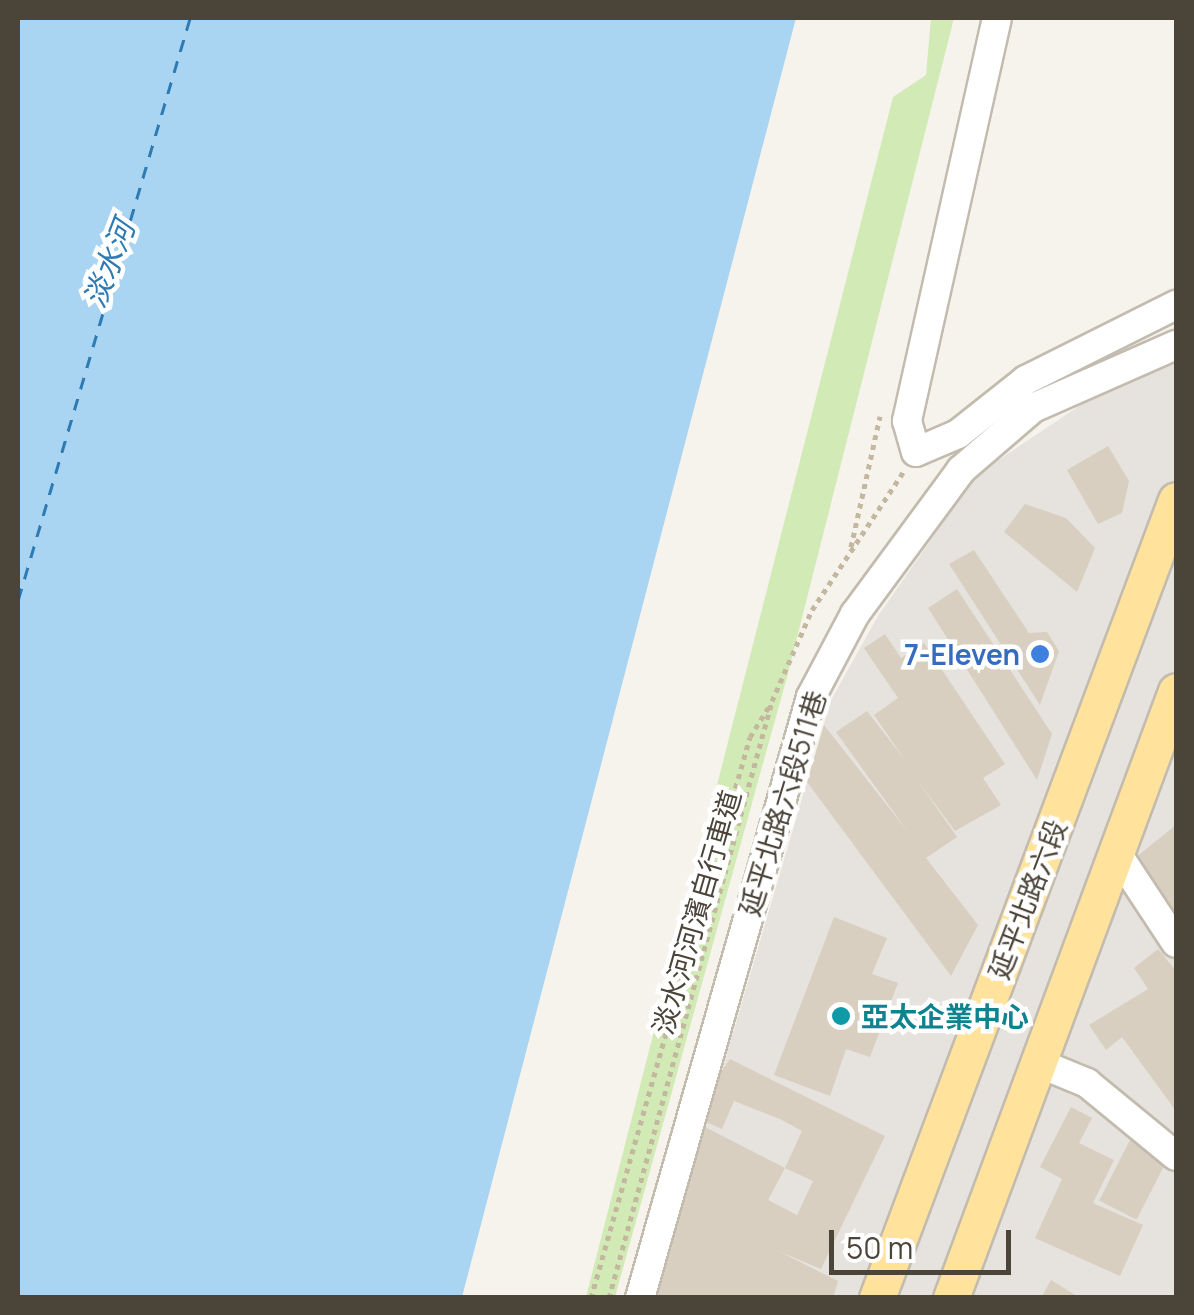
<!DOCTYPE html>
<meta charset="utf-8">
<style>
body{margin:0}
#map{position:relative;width:1194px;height:1315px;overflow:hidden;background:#f6f3ec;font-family:Manrope,"Noto Sans TC",sans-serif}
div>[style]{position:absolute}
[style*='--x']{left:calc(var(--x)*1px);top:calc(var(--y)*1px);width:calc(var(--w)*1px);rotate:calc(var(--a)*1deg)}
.industrial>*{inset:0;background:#e6e2dd}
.green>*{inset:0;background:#d2eab5}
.water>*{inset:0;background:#a9d4f2}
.ferry>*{height:2.5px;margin-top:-1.25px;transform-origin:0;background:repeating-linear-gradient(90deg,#2e7ab2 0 12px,transparent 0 22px)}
.building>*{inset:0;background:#d8cfc1;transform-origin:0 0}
.path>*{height:5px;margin-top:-2.5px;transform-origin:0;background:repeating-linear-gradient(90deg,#c4b79f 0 5px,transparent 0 10px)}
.roads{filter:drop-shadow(2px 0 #c2bbae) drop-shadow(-2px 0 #c2bbae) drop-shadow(0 2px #c2bbae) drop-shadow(0 -2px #c2bbae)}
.minor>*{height:28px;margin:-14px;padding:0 14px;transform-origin:14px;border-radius:14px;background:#fff}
.major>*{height:35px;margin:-17.5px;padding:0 17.5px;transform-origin:17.5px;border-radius:17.5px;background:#ffe39c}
.dots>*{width:28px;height:28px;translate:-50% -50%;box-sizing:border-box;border:5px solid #fff;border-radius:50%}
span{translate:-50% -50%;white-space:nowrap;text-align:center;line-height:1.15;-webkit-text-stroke:9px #fff;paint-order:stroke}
.shop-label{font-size:28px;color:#366cbe;font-weight:700}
.right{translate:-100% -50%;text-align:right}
.street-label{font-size:28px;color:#4b4439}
.culture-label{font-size:28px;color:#0d838f;font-weight:700}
.left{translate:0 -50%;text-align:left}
.water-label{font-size:30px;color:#2e7ab2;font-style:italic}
.frame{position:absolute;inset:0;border:20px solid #4b4439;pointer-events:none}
.scale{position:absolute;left:829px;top:1230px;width:182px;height:45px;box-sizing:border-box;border:5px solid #4b4439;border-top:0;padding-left:12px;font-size:30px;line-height:35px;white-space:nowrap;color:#4b4439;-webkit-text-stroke:8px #fff;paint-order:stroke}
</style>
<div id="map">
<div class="industrial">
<div style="clip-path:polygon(1176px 364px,1176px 1297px,655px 1298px,831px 700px,878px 616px,976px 475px,1121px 378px)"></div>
</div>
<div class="green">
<div style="clip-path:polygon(931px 18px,954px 18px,787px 677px,615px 1297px,586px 1297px,893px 97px,926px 75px)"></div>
</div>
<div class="water">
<div style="clip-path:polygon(18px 18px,796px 18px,462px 1297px,18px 1297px)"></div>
</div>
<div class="ferry">
<div style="--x:18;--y:600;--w:607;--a:-73.54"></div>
</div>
<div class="building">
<div style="clip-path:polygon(1108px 446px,1129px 481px,1122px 513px,1098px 524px,1067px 470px)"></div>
<div style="clip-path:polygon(1025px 504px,1066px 518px,1095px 548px,1077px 592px,1004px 532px)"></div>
<div style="clip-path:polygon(974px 550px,1029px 633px,1047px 632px,1059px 651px,1040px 705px,949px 564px)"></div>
<div style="clip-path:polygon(957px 589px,1052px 734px,1037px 780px,928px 608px)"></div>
<div style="clip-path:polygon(885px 634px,901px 658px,924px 643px,1005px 764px,983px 778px,1001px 805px,955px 831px,918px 781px,957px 837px,926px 858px,978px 925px,951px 976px,807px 782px,824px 725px,908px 832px,836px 732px,867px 711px,905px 760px,874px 715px,898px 698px,864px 648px)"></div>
<div style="clip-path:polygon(1176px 825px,1176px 928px,1131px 861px)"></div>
<div style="clip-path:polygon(834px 917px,887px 938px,872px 974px,898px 983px,870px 1057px,846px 1049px,830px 1096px,774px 1075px)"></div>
<div style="clip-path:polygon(1158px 949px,1176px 971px,1176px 1111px,1122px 1037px,1106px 1050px,1089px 1025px,1148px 989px,1134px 968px)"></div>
<div style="clip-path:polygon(730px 1059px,885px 1136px,821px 1269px,778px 1251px,838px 1281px,833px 1298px,656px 1298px,670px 1196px,705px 1127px,785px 1168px,768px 1200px,797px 1215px,813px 1181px,785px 1168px,802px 1131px,780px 1119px,734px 1101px,722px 1129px,690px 1115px)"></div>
<div style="clip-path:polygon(1071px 1107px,1092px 1118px,1079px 1143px,1114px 1160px,1093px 1203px,1143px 1225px,1120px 1276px,1035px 1238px,1062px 1179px,1040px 1167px)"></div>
<div style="left:1130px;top:1140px;width:42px;height:68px;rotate:27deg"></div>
<div style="clip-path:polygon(1051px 1280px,1080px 1298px,1041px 1298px)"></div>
</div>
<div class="path">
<div style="--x:851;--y:547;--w:134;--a:-77.5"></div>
<div style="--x:591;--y:1298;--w:583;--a:-74.18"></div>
<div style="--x:750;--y:737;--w:39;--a:-58"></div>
<div style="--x:609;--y:1298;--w:619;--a:-74.73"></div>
<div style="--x:772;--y:701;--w:99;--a:-66.3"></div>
<div style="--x:812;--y:610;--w:167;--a:-56.5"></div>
</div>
<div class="roads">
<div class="minor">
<div style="--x:997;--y:18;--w:413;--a:102.6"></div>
<div style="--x:907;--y:421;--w:32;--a:74"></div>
<div style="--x:916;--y:452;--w:46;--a:-23.2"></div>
<div style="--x:958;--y:434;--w:87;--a:-38.5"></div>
<div style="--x:1026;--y:380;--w:168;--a:-26.6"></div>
<div style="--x:1118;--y:855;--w:105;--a:56.6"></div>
<div style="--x:1041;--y:1064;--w:50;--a:22.4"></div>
<div style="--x:1087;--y:1083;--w:115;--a:39.4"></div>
<div style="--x:640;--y:1298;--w:625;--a:-74.12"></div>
<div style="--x:811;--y:697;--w:94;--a:-62.1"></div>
<div style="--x:855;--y:614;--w:179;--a:-53.6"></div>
<div style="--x:961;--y:470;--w:95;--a:-40.7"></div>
<div style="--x:1033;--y:408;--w:156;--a:-23.8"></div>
</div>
<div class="major">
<div style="--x:877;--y:1298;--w:852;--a:-69.46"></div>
<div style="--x:951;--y:1298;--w:647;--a:-69.66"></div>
</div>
</div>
<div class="dots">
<div style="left:1040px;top:654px;background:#3f7fe0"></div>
<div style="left:841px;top:1016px;background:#0f9aa8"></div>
</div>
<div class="shop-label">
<span class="right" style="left:1020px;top:654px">7-Eleven</span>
</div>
<div class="street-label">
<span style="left:782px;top:803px;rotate:-73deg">延平北路六段511巷</span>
<span style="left:1027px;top:899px;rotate:-69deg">延平北路六段</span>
<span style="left:696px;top:912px;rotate:-74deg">淡水河河濱自行車道</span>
</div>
<div class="culture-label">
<span class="left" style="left:861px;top:1016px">亞太企業中心</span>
</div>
<div class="water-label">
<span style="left:109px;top:264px;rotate:-69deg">淡水河</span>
</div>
<div class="frame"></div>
<div class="scale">50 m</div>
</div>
